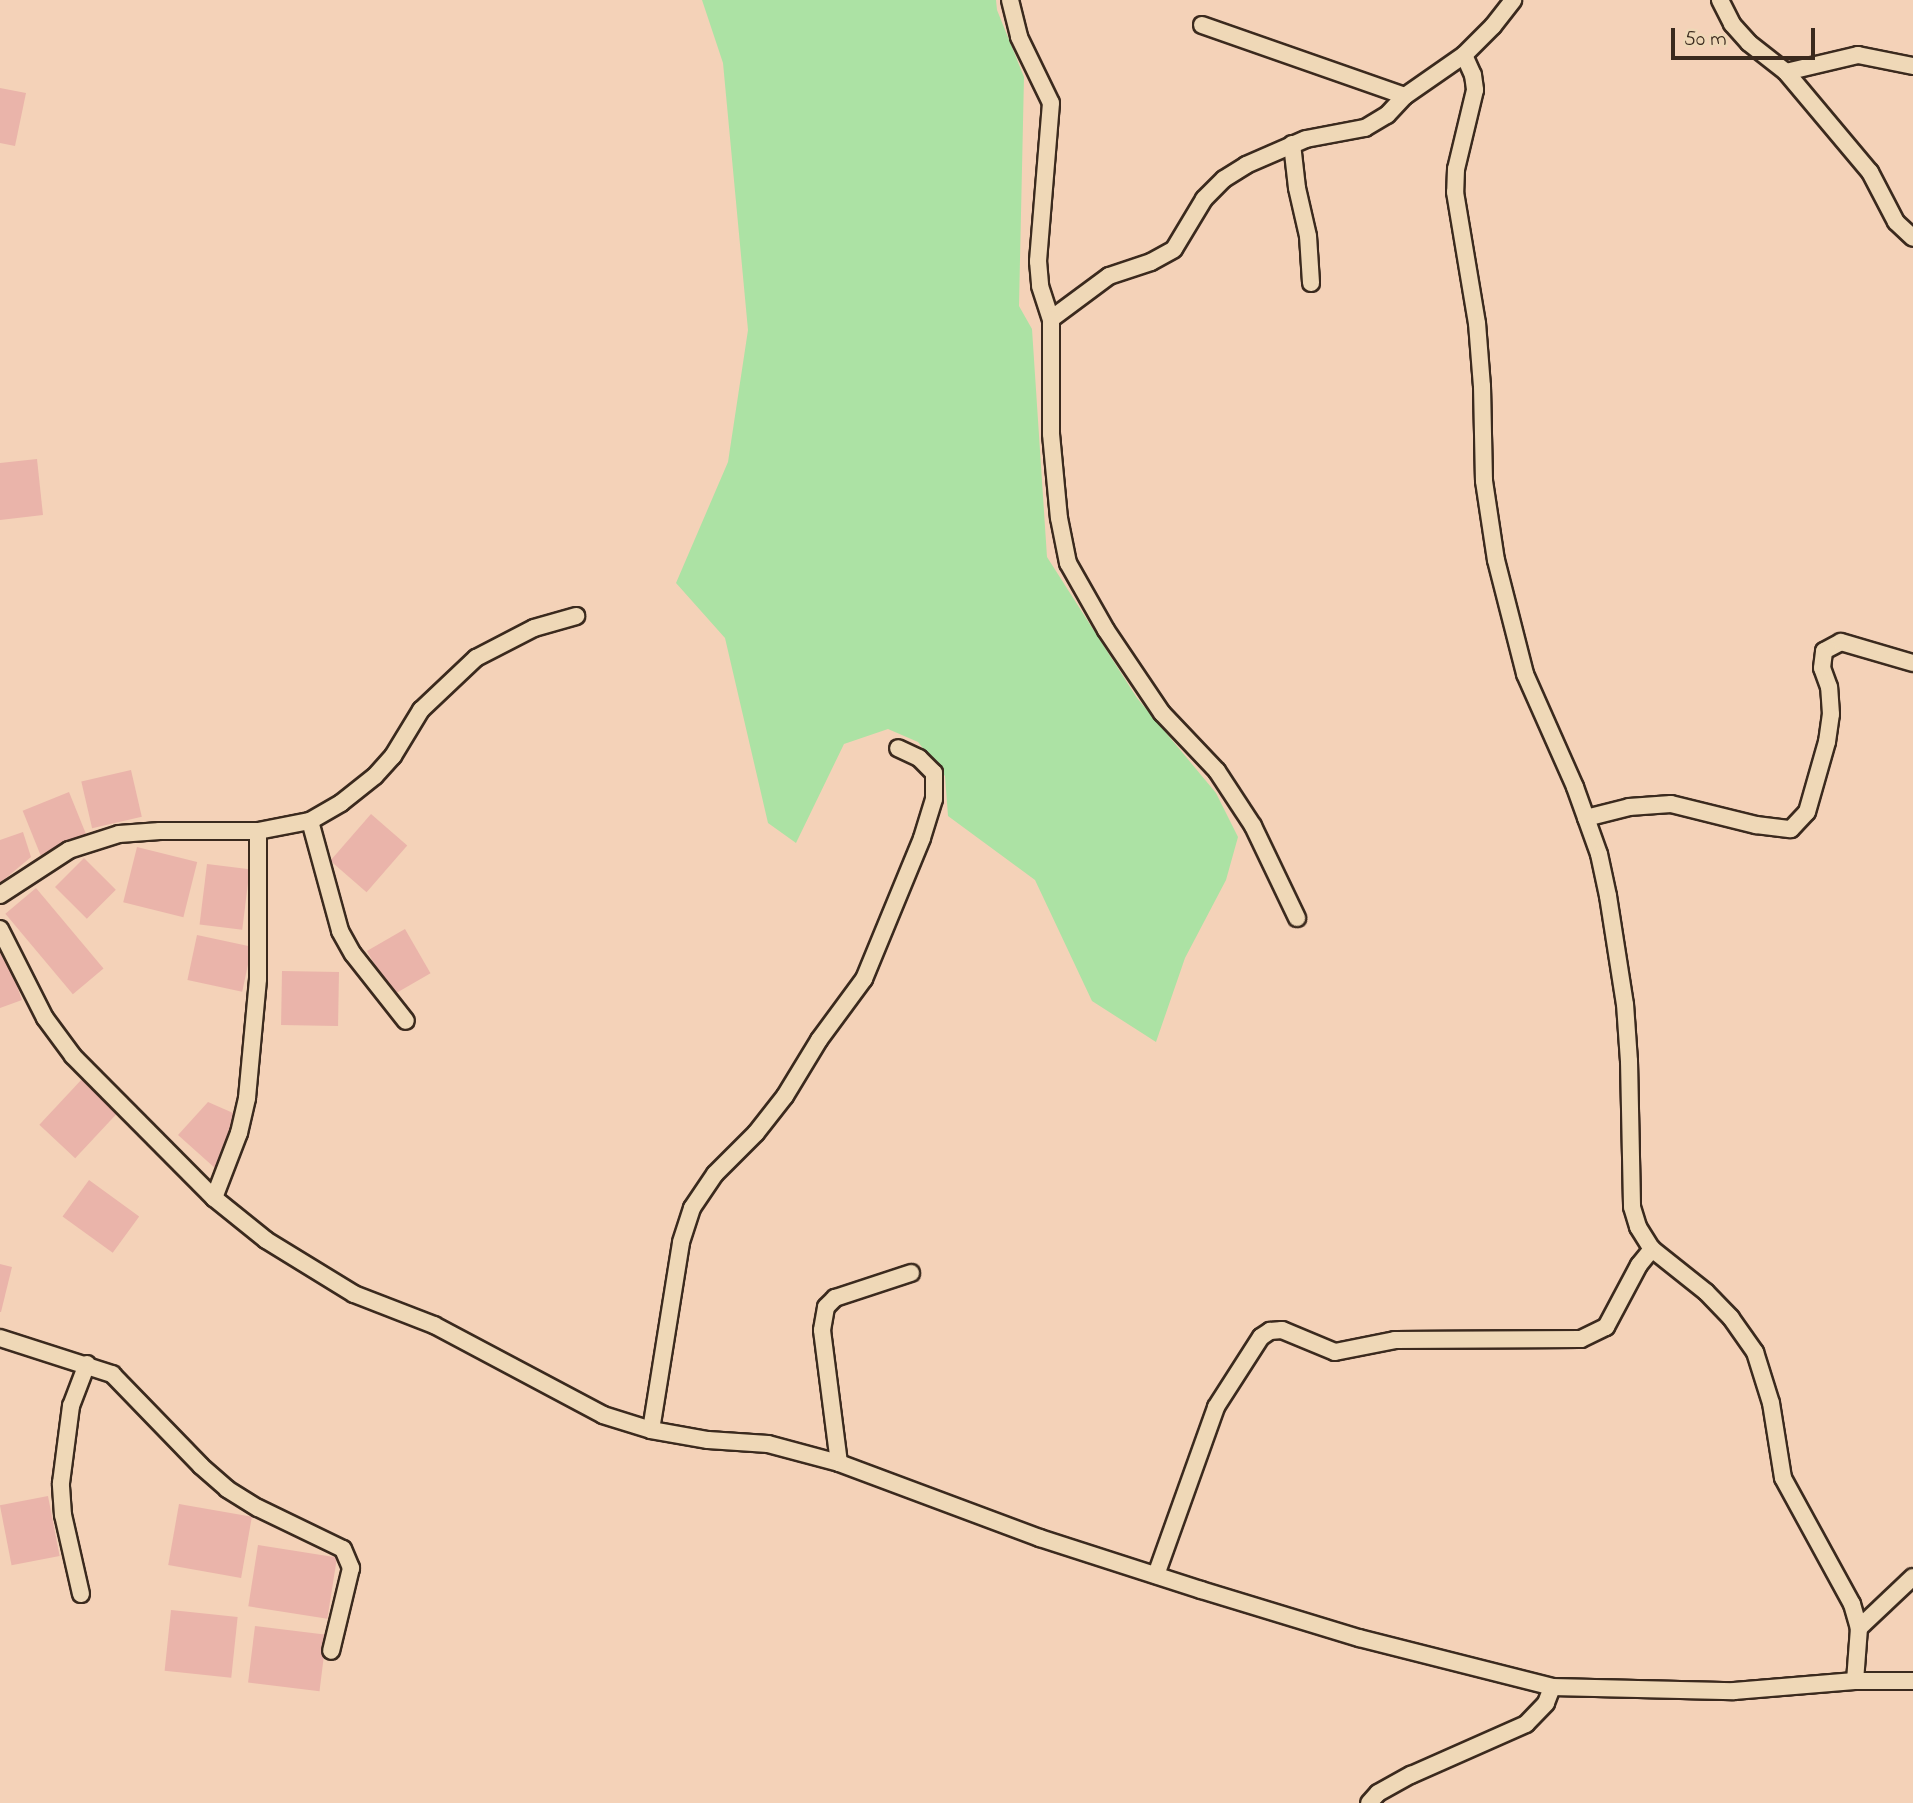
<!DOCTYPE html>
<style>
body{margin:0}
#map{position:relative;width:1913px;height:1803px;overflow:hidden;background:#f4d2b8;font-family:"Indie Flower",sans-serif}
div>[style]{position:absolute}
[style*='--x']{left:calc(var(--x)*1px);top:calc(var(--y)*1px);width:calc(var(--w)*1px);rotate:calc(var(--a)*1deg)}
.green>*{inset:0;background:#ace2a4}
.building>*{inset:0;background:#eab4aa;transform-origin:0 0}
.roads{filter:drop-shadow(2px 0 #3b2a1e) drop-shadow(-2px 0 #3b2a1e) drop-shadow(0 2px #3b2a1e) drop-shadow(0 -2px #3b2a1e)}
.street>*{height:16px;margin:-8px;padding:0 8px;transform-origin:8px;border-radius:8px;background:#efd8b7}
span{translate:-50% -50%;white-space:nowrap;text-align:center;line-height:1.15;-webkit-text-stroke:5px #efd8b7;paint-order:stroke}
.scale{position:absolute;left:1671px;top:28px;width:144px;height:32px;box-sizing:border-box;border:4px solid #3b2a1e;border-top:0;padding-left:9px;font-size:21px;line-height:24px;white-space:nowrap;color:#3b2a1e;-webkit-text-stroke:5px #efd8b7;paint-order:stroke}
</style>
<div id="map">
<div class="green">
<div style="clip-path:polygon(702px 0,996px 0,997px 10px,1024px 77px,1019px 306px,1032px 329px,1047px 557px,1137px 698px,1216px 793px,1238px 837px,1226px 880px,1185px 958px,1156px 1042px,1092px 1001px,1035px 880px,948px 816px,945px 776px,918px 742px,888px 729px,844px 744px,796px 843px,768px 823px,725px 638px,676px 583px,728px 462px,748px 330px,723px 63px)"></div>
</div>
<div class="building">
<div style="clip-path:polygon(0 88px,26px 93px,15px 146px,0 143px)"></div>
<div style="clip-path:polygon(37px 459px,43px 515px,0 520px,0 463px)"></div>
<div style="left:131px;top:770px;width:48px;height:51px;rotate:77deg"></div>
<div style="left:69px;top:792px;width:51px;height:50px;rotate:68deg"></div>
<div style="left:371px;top:814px;width:48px;height:62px;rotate:41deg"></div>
<div style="clip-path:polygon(23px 832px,31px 857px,0 883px,0 840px)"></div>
<div style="left:137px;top:847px;width:62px;height:57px;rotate:14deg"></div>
<div style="left:84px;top:858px;width:45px;height:41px;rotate:45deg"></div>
<div style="left:207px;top:864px;width:43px;height:61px;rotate:7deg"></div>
<div style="left:36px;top:888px;width:105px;height:40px;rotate:50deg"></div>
<div style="left:405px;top:929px;width:51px;height:44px;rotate:60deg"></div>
<div style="left:197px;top:935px;width:56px;height:46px;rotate:12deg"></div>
<div style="clip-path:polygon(3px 947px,22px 1000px,0 1008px,0 948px)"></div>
<div style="left:282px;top:971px;width:57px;height:54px;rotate:1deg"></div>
<div style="left:83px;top:1078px;width:49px;height:64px;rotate:43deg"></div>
<div style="clip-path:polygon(208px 1102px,240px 1116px,216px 1169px,178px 1135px)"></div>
<div style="left:89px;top:1180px;width:62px;height:45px;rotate:36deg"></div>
<div style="clip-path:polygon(0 1264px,12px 1267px,1px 1312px,0 1312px)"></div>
<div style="left:48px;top:1496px;width:61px;height:49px;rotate:79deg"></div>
<div style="left:179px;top:1504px;width:74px;height:62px;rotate:10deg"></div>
<div style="left:258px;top:1545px;width:80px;height:62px;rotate:9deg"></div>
<div style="left:171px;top:1610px;width:67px;height:61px;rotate:6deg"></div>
<div style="left:255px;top:1626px;width:72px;height:57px;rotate:7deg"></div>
</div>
<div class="roads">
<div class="street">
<div style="--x:1010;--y:0;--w:38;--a:76"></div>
<div style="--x:1019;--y:37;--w:73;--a:64.1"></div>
<div style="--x:1051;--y:103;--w:159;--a:94.7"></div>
<div style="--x:1038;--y:261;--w:25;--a:85"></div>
<div style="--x:1040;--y:286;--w:35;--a:72"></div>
<div style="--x:1051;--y:319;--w:72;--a:-36.6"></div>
<div style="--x:1109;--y:276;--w:44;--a:-18.4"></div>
<div style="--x:1151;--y:262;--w:26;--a:-29"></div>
<div style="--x:1174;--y:249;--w:58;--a:-59"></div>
<div style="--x:1204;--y:199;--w:28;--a:-45"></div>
<div style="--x:1224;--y:179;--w:26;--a:-32"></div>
<div style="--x:1246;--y:165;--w:65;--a:-23.4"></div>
<div style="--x:1306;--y:139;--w:60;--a:-10.6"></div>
<div style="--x:1365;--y:128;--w:26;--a:-31"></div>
<div style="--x:1387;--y:115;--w:26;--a:-47"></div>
<div style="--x:1405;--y:96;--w:72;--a:-34.8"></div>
<div style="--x:1464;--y:55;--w:41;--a:-45"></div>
<div style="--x:1493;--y:26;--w:33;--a:-52"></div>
<div style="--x:1720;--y:0;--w:27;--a:63"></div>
<div style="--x:1732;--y:24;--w:25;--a:48"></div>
<div style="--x:1749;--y:43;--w:47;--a:38.1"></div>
<div style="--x:1786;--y:72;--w:131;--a:50"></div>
<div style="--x:1870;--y:172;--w:56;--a:62.5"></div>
<div style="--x:1896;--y:222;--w:23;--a:43"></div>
<div style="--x:1202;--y:25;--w:215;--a:19.3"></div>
<div style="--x:1464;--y:55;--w:22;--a:66"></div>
<div style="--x:1473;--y:75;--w:15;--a:82"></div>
<div style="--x:1475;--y:90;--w:81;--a:103.5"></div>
<div style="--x:1456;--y:169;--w:23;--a:92"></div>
<div style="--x:1455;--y:192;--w:133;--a:80.5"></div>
<div style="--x:1477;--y:323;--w:63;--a:85.5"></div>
<div style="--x:1482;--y:386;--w:95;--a:88.8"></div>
<div style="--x:1484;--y:481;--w:80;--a:81.4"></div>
<div style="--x:1496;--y:560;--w:118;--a:75.7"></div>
<div style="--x:1525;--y:674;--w:124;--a:66.1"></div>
<div style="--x:1575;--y:787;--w:71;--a:70.3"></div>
<div style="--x:1599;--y:854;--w:43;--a:77.9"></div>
<div style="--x:1608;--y:896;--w:109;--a:81.1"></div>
<div style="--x:1625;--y:1004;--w:57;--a:86"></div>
<div style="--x:1629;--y:1061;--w:146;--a:88.8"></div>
<div style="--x:1632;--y:1207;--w:21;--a:73"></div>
<div style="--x:1638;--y:1227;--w:26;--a:58"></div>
<div style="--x:1652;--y:1249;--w:69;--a:38.5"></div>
<div style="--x:1706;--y:1292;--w:36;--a:46"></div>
<div style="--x:1731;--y:1318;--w:42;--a:54.8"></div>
<div style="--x:1755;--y:1352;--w:53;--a:72.6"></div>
<div style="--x:1771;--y:1403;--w:76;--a:80.9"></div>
<div style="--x:1783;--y:1478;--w:144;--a:61.3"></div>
<div style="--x:1852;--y:1604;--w:25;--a:74"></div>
<div style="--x:1859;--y:1628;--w:53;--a:94.3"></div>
<div style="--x:1786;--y:72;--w:74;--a:-13.3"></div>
<div style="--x:1858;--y:55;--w:56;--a:11.3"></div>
<div style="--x:1292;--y:144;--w:44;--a:83.5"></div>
<div style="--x:1297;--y:188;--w:49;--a:77.1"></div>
<div style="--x:1308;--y:236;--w:47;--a:86.3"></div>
<div style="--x:1051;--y:319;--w:115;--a:90"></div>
<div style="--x:1051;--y:434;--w:84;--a:84.6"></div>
<div style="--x:1059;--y:518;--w:46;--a:78.7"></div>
<div style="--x:1068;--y:563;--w:77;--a:60.4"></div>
<div style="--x:1106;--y:630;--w:100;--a:56"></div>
<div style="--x:1162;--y:713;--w:80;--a:46.5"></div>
<div style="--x:1217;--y:771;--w:66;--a:56.8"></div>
<div style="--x:1253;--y:826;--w:102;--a:64.4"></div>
<div style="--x:1586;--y:818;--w:44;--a:-14.3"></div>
<div style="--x:1629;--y:807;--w:42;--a:-4.1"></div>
<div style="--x:1671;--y:804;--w:88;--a:13.9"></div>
<div style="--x:1756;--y:825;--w:35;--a:7"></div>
<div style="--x:1791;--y:829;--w:23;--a:-47"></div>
<div style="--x:1807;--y:812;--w:73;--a:-74.1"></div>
<div style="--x:1827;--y:742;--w:28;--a:-82"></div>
<div style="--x:1831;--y:714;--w:27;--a:-94"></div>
<div style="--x:1829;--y:687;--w:20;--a:-110"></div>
<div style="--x:1822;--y:668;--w:17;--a:-83"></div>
<div style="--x:1824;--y:651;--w:19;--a:-28"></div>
<div style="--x:1841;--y:642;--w:75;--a:16.3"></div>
<div style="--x:310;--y:821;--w:114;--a:74.7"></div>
<div style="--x:340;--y:931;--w:26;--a:61"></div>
<div style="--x:353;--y:954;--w:85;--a:51.7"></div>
<div style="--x:0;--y:895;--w:82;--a:-33.1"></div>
<div style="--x:69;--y:850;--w:52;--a:-17.7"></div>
<div style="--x:119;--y:834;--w:41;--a:-4.2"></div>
<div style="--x:160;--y:831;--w:98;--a:0"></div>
<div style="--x:258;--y:831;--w:53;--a:-10.9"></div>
<div style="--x:310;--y:821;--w:36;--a:-30"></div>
<div style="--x:341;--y:803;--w:43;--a:-38.5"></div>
<div style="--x:375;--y:776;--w:27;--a:-48"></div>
<div style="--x:393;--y:756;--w:54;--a:-58.7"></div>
<div style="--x:421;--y:710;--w:76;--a:-43.4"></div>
<div style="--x:476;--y:658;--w:65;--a:-27.3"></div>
<div style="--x:534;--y:628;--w:44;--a:-15.9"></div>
<div style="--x:0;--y:929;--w:100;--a:63.2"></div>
<div style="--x:45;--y:1018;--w:47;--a:53.6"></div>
<div style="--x:73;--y:1056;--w:200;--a:45.2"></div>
<div style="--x:214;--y:1198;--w:67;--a:38.9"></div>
<div style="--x:266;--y:1240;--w:103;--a:31.5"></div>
<div style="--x:354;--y:1294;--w:86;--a:21.2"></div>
<div style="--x:434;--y:1325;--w:191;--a:28"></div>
<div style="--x:603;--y:1415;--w:50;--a:17.4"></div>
<div style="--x:651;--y:1430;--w:58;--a:10"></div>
<div style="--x:708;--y:1440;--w:60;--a:3.8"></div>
<div style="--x:768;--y:1444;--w:73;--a:15"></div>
<div style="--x:839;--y:1463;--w:215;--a:20.5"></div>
<div style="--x:1040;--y:1538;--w:169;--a:17.9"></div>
<div style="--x:1201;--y:1590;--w:165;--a:16.9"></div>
<div style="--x:1359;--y:1638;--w:199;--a:14.2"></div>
<div style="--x:1552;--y:1687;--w:182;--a:1.3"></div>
<div style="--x:1734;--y:1691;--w:121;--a:-4.7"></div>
<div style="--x:1855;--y:1681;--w:58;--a:0"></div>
<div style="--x:214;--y:1198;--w:70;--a:-69"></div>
<div style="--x:239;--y:1133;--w:36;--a:-77"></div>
<div style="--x:247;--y:1098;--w:120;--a:-84.7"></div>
<div style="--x:258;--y:979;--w:148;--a:-90"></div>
<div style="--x:0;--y:1338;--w:118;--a:17.8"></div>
<div style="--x:112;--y:1374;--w:128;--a:45.9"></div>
<div style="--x:201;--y:1466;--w:35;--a:41"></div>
<div style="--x:227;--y:1489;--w:36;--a:32"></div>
<div style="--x:258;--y:1508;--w:94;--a:25.8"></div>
<div style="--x:343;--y:1549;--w:21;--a:67"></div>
<div style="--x:351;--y:1568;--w:85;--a:103.5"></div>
<div style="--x:651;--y:1430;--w:190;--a:-80.9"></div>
<div style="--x:681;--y:1242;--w:36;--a:-72"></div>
<div style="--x:692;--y:1208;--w:41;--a:-55.9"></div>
<div style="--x:715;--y:1174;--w:58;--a:-45"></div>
<div style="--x:756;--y:1133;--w:47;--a:-51.9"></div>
<div style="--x:785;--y:1096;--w:66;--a:-58.7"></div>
<div style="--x:819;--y:1040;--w:76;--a:-53.6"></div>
<div style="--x:864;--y:979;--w:152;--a:-67.6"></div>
<div style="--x:922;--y:838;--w:41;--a:-72.9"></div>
<div style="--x:934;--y:799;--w:26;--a:-90"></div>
<div style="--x:934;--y:773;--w:21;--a:-135"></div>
<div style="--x:919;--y:758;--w:23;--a:-155"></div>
<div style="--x:839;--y:1463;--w:134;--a:-97.3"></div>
<div style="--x:822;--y:1330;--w:23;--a:-80"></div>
<div style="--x:826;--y:1307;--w:13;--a:-45"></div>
<div style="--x:835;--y:1298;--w:80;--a:-18.2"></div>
<div style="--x:1156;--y:1575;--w:178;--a:-70.3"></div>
<div style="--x:1216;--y:1407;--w:83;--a:-57.3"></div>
<div style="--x:1261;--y:1337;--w:11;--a:-34"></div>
<div style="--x:1270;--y:1331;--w:12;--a:-5"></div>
<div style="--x:1282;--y:1330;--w:57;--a:22.5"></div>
<div style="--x:1335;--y:1352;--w:61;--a:-11.3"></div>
<div style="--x:1395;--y:1340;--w:186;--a:-0.3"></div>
<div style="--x:1581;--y:1339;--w:28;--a:-26"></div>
<div style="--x:1606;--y:1327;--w:70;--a:-62"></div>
<div style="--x:1639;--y:1265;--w:21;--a:-51"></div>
<div style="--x:81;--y:1594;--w:81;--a:-102.8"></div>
<div style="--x:63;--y:1515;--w:32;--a:-94"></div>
<div style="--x:61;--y:1483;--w:78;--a:-82.6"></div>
<div style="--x:71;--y:1406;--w:45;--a:-69.1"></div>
<div style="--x:1859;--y:1628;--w:74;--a:-43.4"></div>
<div style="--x:1369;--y:1803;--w:13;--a:-48"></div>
<div style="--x:1378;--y:1793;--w:38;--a:-29"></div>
<div style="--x:1411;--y:1775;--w:126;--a:-23.9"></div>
<div style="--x:1526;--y:1724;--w:29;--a:-46"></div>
<div style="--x:1546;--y:1703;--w:17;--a:-69"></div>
</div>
</div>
<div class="scale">50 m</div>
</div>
